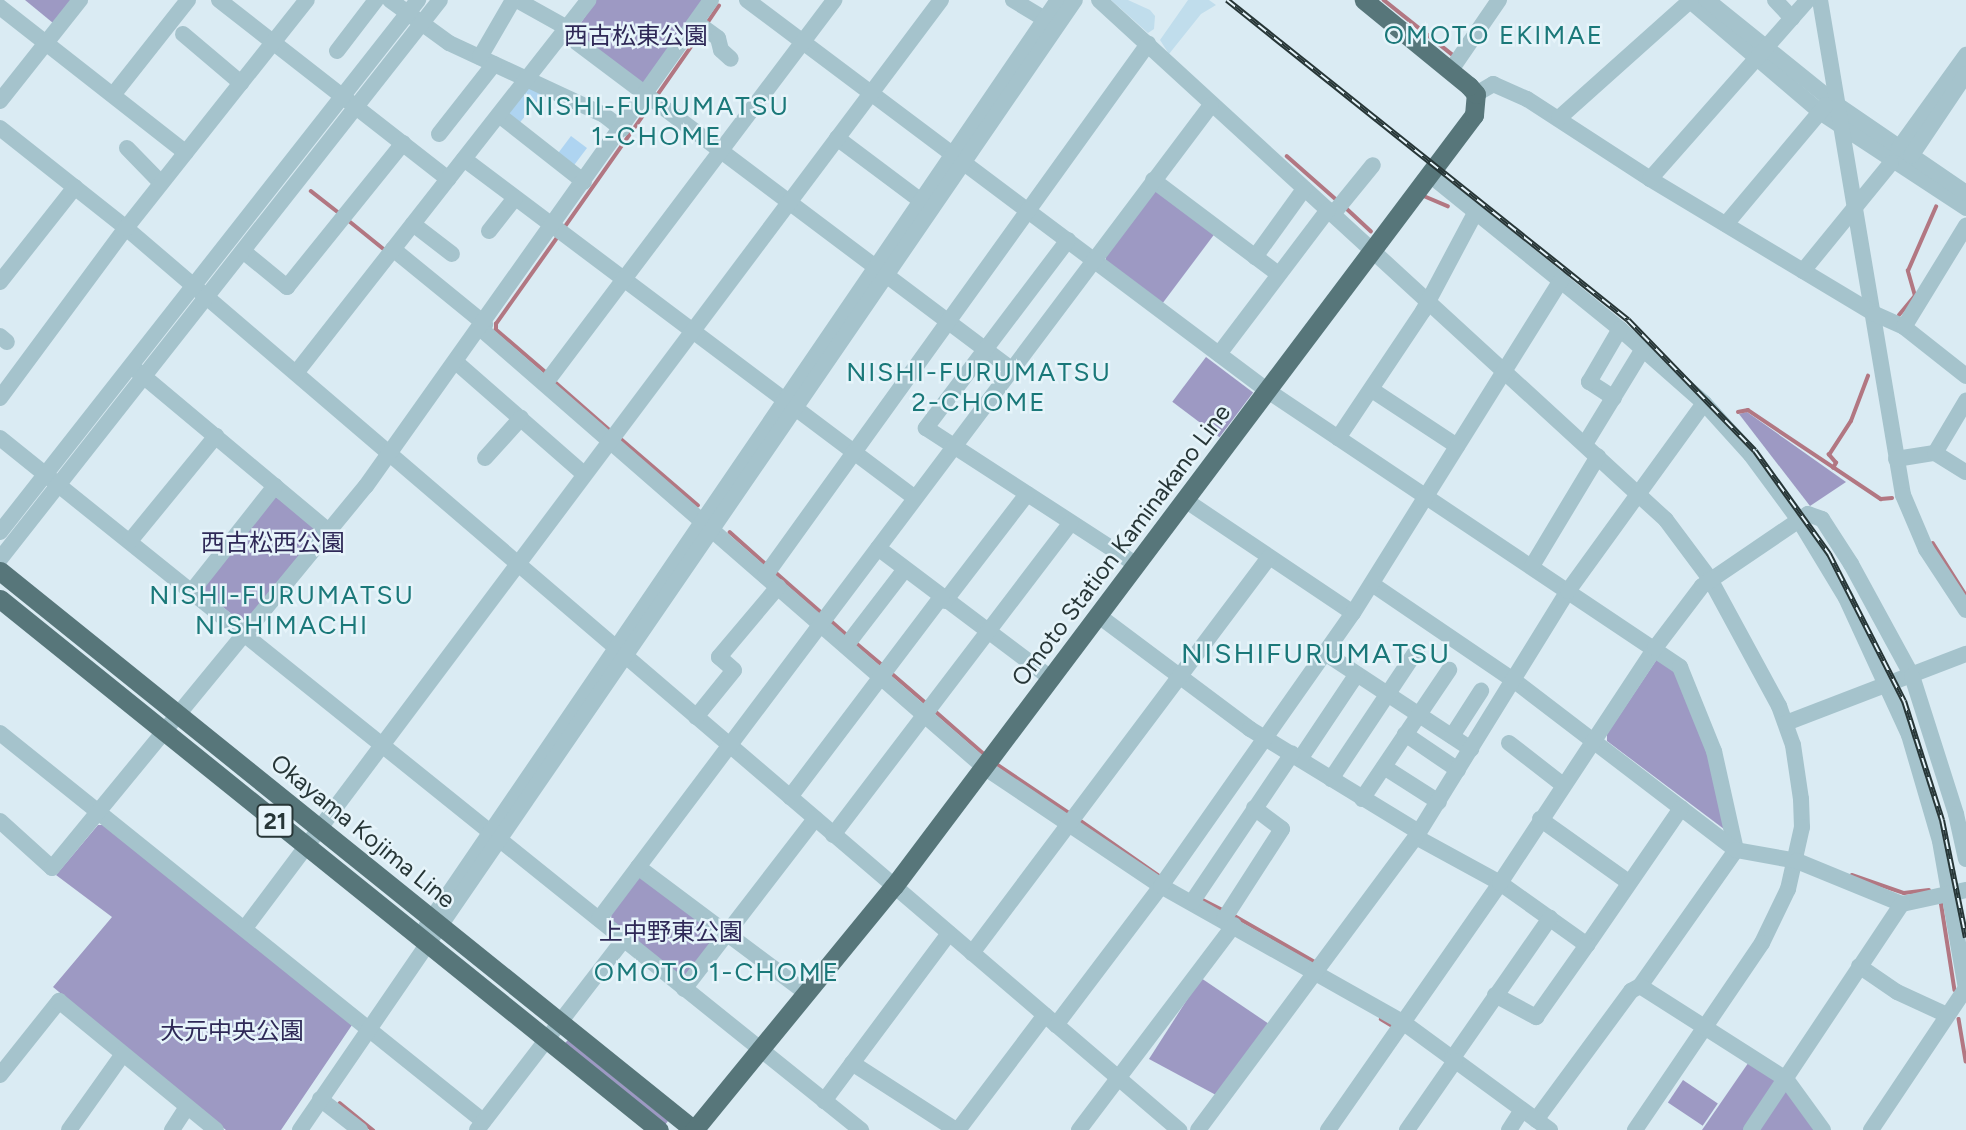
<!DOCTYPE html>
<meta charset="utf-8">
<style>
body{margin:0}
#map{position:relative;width:1966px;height:1130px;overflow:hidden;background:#daebf3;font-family:Figtree,"Noto Sans JP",sans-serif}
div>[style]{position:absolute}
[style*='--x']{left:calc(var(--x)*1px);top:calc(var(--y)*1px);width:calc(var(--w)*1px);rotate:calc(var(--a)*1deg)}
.green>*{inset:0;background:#9d99c3;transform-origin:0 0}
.sand>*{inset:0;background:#aed4f1;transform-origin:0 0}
.plaza>*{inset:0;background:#c0ddec}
.stream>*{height:3.5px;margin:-1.75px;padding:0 1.75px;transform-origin:1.75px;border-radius:1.75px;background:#b27782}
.minor>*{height:16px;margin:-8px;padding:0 8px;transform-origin:8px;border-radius:8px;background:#a5c3cc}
.major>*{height:19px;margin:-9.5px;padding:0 9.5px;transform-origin:9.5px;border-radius:9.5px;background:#57767a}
.rail>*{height:6px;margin-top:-3px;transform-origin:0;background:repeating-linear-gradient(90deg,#e6f4fa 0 10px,#273637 0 20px);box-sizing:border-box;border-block:2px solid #273637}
span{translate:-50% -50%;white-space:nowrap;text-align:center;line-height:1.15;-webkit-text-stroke:5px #e6f4fa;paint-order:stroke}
.shield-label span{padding:2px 5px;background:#e6f4fa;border:2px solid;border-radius:5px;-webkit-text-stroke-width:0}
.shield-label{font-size:23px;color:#273637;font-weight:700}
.park-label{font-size:24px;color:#2f2957}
.street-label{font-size:24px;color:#273637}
.neighbourhood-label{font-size:26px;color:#1a7879;letter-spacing:2px}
.quarter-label{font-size:28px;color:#1a7879;letter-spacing:2px}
</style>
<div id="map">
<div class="green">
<div style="clip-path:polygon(25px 0,71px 0,53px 23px)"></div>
<div style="clip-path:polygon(596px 0,705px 0,647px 85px,639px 86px,573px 35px)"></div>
<div style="clip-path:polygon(1157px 187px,1216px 232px,1162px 304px,1106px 263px,1106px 255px)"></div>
<div style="left:1206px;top:357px;width:59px;height:56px;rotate:37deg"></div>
<div style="clip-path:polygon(1747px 412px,1846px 482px,1810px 506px,1739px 414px)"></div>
<div style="clip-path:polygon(272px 494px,318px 529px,319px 535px,248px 621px,241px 622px,201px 589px)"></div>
<div style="clip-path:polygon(1657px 659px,1676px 673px,1708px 756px,1724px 829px,1607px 741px,1607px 734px)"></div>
<div style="clip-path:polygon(98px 825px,105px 825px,352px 1025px,281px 1130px,226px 1130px,53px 987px,112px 917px,56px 875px)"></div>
<div style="clip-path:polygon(640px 876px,719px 932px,688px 978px,682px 979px,612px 923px,611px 914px)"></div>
<div style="clip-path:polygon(1201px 978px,1269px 1024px,1216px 1095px,1149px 1059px)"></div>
<div style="clip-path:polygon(568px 1040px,668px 1121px,665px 1125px,565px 1043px)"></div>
<div style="clip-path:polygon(1753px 1056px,1780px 1079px,1746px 1130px,1702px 1130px)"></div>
<div style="left:1683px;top:1080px;width:42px;height:27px;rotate:34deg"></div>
<div style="clip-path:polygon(1785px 1087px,1817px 1130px,1758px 1130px)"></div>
</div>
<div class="sand">
<div style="clip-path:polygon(529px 85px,545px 92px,517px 126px,506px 114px)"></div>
<div style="left:571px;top:136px;width:20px;height:24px;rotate:37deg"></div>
</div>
<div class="plaza">
<div style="clip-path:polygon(1111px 0,1128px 0,1150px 10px,1155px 16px,1154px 29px,1148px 33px)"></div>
<div style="clip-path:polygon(1188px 0,1209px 0,1216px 5px,1201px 14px,1169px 54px,1160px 40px)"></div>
</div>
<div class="stream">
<div style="--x:1384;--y:0;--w:88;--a:38.6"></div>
<div style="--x:706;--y:25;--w:23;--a:-56"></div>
<div style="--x:656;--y:97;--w:80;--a:-55.1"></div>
<div style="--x:1287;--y:156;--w:68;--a:41.4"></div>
<div style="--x:311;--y:191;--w:37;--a:38"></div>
<div style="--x:1424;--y:196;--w:26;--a:23"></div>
<div style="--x:1344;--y:206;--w:37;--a:43"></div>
<div style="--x:348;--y:220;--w:48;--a:39"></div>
<div style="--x:564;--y:228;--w:153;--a:-54.9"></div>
<div style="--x:1899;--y:315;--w:25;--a:-50"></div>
<div style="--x:1915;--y:296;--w:26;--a:-106"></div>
<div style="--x:1908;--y:271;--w:70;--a:-66.4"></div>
<div style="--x:546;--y:373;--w:66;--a:-139.3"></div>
<div style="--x:496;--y:330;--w:6;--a:-90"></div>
<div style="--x:496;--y:324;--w:109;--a:-54.7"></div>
<div style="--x:554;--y:381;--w:76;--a:41.3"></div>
<div style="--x:1738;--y:412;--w:10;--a:-11"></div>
<div style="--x:1748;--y:410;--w:160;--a:33.8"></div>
<div style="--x:1881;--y:499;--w:11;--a:-5"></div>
<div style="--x:620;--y:438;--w:103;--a:40.7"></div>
<div style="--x:1833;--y:468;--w:6;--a:-59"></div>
<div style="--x:1836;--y:463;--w:11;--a:-131"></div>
<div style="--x:1829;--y:455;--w:40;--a:-57.1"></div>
<div style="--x:1851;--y:421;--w:48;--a:-69.3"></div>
<div style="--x:730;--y:532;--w:50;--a:41.7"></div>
<div style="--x:1933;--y:543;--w:62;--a:57.6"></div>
<div style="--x:773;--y:570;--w:67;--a:41.3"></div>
<div style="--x:829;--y:619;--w:27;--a:42"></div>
<div style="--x:855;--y:642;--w:38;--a:40"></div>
<div style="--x:889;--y:671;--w:49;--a:40.9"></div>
<div style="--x:934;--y:710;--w:67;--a:41.3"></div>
<div style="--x:995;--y:763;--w:89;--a:34"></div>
<div style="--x:1078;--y:819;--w:98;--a:35"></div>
<div style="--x:1852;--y:875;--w:55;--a:19.1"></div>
<div style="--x:1904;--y:893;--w:25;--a:-7"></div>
<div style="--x:1201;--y:899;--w:25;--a:27"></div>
<div style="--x:1941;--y:901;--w:90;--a:81.1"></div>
<div style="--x:1233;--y:915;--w:95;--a:29.8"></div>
<div style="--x:1381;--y:1019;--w:17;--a:31"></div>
<div style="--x:1959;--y:1019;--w:43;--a:80.5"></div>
<div style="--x:340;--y:1103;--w:43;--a:39.3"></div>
</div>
<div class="minor">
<div style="--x:219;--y:0;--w:291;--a:38"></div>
<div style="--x:390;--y:0;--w:73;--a:36.1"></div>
<div style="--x:449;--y:43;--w:171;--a:24.9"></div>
<div style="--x:604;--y:115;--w:23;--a:38"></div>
<div style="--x:517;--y:0;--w:57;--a:29.2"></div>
<div style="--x:747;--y:0;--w:651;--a:36.89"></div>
<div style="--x:1268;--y:391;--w:496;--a:33.8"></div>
<div style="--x:1680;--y:667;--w:91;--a:68"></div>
<div style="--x:1714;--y:751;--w:101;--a:77.5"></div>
<div style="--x:1736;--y:850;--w:166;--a:125.2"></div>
<div style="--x:1640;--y:986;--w:10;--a:151"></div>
<div style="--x:1631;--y:991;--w:160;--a:126.4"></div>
<div style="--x:1013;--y:0;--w:39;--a:31"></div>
<div style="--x:1099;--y:0;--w:769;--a:42.52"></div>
<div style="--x:1666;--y:520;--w:74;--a:53.3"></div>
<div style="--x:1710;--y:579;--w:145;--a:61.5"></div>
<div style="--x:1779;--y:706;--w:41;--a:70.3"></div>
<div style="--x:1793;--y:745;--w:55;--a:81.6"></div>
<div style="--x:1801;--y:799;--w:28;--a:88"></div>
<div style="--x:1802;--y:827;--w:64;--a:102.7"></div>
<div style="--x:1788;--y:889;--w:60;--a:115.7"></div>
<div style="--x:1762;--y:943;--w:226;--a:124.2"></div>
<div style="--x:1689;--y:0;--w:172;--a:40.5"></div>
<div style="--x:1820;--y:112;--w:175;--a:33.3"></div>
<div style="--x:1707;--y:0;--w:169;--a:38.8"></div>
<div style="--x:1839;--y:106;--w:154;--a:34.4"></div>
<div style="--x:1775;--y:0;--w:25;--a:47"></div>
<div style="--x:1820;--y:0;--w:502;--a:80.48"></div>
<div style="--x:1903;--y:495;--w:59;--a:66.9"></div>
<div style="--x:1926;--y:549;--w:73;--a:56.7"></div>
<div style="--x:0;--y:7;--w:236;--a:38.1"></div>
<div style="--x:696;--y:22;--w:27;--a:36"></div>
<div style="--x:718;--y:38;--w:12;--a:76"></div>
<div style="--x:721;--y:50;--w:13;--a:42"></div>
<div style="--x:563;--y:32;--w:561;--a:36.95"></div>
<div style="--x:183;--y:34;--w:76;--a:40.2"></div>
<div style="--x:337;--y:51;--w:64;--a:-52.6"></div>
<div style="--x:480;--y:57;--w:66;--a:-59.9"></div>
<div style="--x:1451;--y:70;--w:85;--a:-55.6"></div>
<div style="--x:1476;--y:94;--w:20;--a:-30"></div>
<div style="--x:1493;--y:84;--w:37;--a:24"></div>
<div style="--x:1527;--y:99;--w:147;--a:33"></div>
<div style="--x:1650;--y:179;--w:262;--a:31"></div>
<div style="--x:1875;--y:314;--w:32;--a:24"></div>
<div style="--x:1904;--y:327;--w:79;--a:38.3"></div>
<div style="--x:113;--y:95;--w:121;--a:-51.7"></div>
<div style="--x:0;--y:101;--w:129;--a:-51.6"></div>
<div style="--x:499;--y:115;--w:108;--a:38.2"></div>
<div style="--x:1559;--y:118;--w:177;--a:-41.8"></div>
<div style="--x:0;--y:128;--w:161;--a:38.4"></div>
<div style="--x:126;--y:228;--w:1387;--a:40.58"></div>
<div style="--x:439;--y:134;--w:89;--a:-51.8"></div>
<div style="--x:837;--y:138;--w:104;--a:36.8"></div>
<div style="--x:127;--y:148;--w:49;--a:45.8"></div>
<div style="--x:1899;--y:148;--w:115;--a:-54.2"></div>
<div style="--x:1911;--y:156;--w:99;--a:-56.1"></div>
<div style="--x:464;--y:159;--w:564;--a:36.93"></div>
<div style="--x:1430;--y:175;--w:245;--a:39"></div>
<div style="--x:1620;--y:329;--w:112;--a:41.4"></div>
<div style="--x:1704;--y:403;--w:70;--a:47.9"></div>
<div style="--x:1751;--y:455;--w:81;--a:53.6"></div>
<div style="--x:1799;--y:520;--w:91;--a:58.9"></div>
<div style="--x:1846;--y:598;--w:151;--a:65.3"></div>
<div style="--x:1909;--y:735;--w:110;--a:73.7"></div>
<div style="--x:1940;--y:841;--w:149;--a:80"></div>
<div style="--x:1650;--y:179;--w:239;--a:-48.6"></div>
<div style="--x:1153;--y:180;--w:156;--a:36.9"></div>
<div style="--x:1333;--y:214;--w:63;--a:-50.8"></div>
<div style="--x:413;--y:224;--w:49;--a:37.6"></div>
<div style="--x:1726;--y:224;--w:155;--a:-50"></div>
<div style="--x:489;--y:231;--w:42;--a:-51.8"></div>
<div style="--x:1068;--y:240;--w:236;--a:127.1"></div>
<div style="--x:926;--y:428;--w:252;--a:33"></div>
<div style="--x:393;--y:249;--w:119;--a:39.2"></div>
<div style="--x:243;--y:251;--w:57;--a:39.3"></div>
<div style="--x:287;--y:287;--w:185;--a:-51.1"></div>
<div style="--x:1255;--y:257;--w:84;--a:-54.2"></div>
<div style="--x:1803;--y:271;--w:139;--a:-50.8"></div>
<div style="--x:0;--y:282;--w:121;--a:-51.7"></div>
<div style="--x:1904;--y:327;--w:119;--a:-58.5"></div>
<div style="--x:481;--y:329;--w:667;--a:41.05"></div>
<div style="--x:984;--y:767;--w:213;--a:33.9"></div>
<div style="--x:1161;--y:886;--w:279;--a:29.4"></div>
<div style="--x:1404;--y:1023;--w:181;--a:36.2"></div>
<div style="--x:0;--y:336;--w:9;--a:41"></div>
<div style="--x:1219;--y:354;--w:181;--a:-52.9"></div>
<div style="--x:457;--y:363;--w:169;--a:41.2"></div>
<div style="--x:136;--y:370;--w:253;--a:39.9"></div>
<div style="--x:296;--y:373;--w:474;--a:-51.9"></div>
<div style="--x:545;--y:384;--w:481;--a:-53"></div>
<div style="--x:1372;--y:390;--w:102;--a:33.4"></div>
<div style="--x:0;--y:398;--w:212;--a:-53.5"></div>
<div style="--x:126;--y:228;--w:291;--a:-51.6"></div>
<div style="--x:1614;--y:398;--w:30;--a:-147"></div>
<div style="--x:1589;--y:382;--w:61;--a:-59.7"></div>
<div style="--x:0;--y:438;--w:1105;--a:38.79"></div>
<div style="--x:1338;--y:438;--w:153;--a:-56.2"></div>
<div style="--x:1423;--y:311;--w:111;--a:-62"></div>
<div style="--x:1585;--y:444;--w:111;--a:-58.6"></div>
<div style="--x:1935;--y:453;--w:61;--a:-59.2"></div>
<div style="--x:485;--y:458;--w:54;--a:-48"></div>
<div style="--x:1896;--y:459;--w:39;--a:-9"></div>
<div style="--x:1935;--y:453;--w:36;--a:32"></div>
<div style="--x:1185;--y:500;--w:202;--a:33.9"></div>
<div style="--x:0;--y:532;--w:677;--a:-51.84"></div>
<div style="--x:130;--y:541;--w:136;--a:-50.7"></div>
<div style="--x:878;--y:548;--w:218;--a:37"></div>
<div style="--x:0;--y:559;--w:711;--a:-51.79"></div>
<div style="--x:1532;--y:566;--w:128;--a:-59"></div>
<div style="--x:765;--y:576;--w:656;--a:-54.25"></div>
<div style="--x:1372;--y:584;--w:174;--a:34.2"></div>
<div style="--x:1516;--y:682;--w:277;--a:37.4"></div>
<div style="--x:1736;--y:850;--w:62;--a:10.2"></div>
<div style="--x:1797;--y:861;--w:113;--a:22.3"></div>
<div style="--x:1902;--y:904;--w:66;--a:-12.3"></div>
<div style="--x:192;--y:591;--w:134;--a:-51.7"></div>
<div style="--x:945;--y:601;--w:135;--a:-52.5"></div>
<div style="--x:1099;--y:616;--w:189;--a:36.8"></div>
<div style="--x:1250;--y:729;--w:198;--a:31.4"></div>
<div style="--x:846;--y:646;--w:97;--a:-52.5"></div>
<div style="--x:1325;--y:653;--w:175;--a:33.3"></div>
<div style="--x:696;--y:717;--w:60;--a:-51"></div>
<div style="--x:734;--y:670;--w:20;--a:-139"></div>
<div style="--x:719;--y:657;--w:92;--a:-49.9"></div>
<div style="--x:1786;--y:723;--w:193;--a:-21"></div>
<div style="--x:0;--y:733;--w:620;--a:38.78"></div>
<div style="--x:1405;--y:734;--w:64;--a:34.2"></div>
<div style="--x:1452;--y:736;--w:54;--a:-57.2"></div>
<div style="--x:1509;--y:743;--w:68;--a:37.9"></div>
<div style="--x:1300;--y:759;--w:102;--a:-56.2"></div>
<div style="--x:1384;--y:767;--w:65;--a:32.5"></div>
<div style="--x:1331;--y:779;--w:155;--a:-56.3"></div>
<div style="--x:790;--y:797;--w:251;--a:-52.9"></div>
<div style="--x:1362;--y:799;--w:156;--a:-56"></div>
<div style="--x:1540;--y:819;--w:107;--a:35.5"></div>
<div style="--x:0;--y:821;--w:70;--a:42.1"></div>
<div style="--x:52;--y:868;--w:494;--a:-50.6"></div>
<div style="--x:366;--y:486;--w:596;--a:-54.63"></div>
<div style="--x:833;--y:835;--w:392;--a:-52.7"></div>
<div style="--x:1416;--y:837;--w:96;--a:28.7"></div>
<div style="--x:1500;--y:883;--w:107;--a:35.5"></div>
<div style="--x:1587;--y:945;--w:166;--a:-55.5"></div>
<div style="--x:638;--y:867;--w:212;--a:36.8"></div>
<div style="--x:1192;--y:902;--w:179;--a:-56"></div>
<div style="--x:599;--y:919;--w:1018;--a:-53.06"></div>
<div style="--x:1224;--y:919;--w:107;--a:-57.2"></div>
<div style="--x:1282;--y:829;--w:35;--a:-143"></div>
<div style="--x:426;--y:927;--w:1122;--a:-55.72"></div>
<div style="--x:245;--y:928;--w:1160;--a:-53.13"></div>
<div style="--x:972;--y:953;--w:495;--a:-53.1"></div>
<div style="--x:1859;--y:966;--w:46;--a:34.4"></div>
<div style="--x:1897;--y:992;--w:55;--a:24.7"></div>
<div style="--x:1640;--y:986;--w:173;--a:32.5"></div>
<div style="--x:1786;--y:1079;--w:63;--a:54"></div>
<div style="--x:684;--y:989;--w:215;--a:-52.4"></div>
<div style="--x:1495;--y:995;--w:47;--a:28.2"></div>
<div style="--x:1536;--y:1017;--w:88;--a:-54.7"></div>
<div style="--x:1056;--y:1025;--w:174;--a:-52.9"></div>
<div style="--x:1161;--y:886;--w:334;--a:-54.9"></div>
<div style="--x:1353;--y:613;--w:393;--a:-58"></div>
<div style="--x:1452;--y:1059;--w:172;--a:-55.2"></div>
<div style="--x:852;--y:1063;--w:124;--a:32.8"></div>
<div style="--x:0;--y:1075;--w:95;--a:-51.4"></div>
<div style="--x:59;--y:1001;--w:203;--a:39.4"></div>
<div style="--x:320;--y:1099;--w:51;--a:37.8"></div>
<div style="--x:824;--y:1101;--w:209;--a:-53.3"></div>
<div style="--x:69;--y:1130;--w:93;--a:-54.6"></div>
<div style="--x:172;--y:1130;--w:27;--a:-57"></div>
<div style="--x:300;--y:1130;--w:1370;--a:-55.56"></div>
<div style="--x:477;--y:1130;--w:241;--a:-52.4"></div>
<div style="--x:958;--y:1130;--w:144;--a:-52.9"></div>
<div style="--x:1079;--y:1130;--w:257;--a:-52.9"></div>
<div style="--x:1198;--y:1130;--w:371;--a:-53.4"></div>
<div style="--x:1419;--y:832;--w:283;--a:-58.3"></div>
<div style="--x:1568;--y:591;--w:232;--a:-54.1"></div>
<div style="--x:1328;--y:1130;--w:301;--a:-55.1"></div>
<div style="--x:1500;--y:883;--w:282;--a:-56.6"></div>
<div style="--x:1655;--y:648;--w:78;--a:-52.8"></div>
<div style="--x:1702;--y:586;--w:128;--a:-34.2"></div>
<div style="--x:1808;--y:514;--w:15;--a:20"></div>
<div style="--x:1822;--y:519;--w:54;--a:57.2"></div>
<div style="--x:1851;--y:564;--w:128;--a:61.4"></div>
<div style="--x:1912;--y:676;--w:145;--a:72.3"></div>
<div style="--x:1956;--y:814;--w:46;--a:77.5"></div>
<div style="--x:1407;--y:1130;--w:84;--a:-55.2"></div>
<div style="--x:1509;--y:1130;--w:24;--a:-57"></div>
<div style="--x:1751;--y:1130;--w:272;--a:-56.3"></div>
<div style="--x:1871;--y:1130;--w:171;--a:-56.2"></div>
</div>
<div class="major">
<div style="--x:0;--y:571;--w:891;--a:38.85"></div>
<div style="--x:0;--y:599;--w:846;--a:38.86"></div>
<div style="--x:694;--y:1130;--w:315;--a:-50.7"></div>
<div style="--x:894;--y:886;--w:965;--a:-53.05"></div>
<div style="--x:1474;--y:115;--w:21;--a:-85"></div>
<div style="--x:1476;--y:94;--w:11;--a:-131"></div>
<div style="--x:1469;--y:86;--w:136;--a:-140.7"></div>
</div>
<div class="rail">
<div style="--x:1227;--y:0;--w:513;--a:38.59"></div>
<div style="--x:1628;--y:320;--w:182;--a:45.9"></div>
<div style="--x:1755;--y:451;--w:127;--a:54.3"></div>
<div style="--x:1829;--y:554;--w:165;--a:63"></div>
<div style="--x:1904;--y:701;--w:125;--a:72.3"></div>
<div style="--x:1942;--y:820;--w:120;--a:78.5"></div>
</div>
<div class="shield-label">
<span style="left:275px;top:821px">21</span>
</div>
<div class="park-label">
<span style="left:636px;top:36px">西古松東公園</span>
<span style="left:273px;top:543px">西古松西公園</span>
<span style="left:671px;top:932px">上中野東公園</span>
<span style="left:232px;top:1031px">大元中央公園</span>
</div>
<div class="street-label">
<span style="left:1121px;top:545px;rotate:-53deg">Omoto Station Kaminakano Line</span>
<span style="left:363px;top:831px;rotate:39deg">Okayama Kojima Line</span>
</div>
<div class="neighbourhood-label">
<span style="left:1494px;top:36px">OMOTO EKIMAE</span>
<span style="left:657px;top:122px">NISHI-FURUMATSU<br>1-CHOME</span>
<span style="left:979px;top:388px">NISHI-FURUMATSU<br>2-CHOME</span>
<span style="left:282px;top:611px">NISHI-FURUMATSU<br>NISHIMACHI</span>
<span style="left:717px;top:973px">OMOTO 1-CHOME</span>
</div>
<div class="quarter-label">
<span style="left:1316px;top:653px">NISHIFURUMATSU</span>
</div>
</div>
